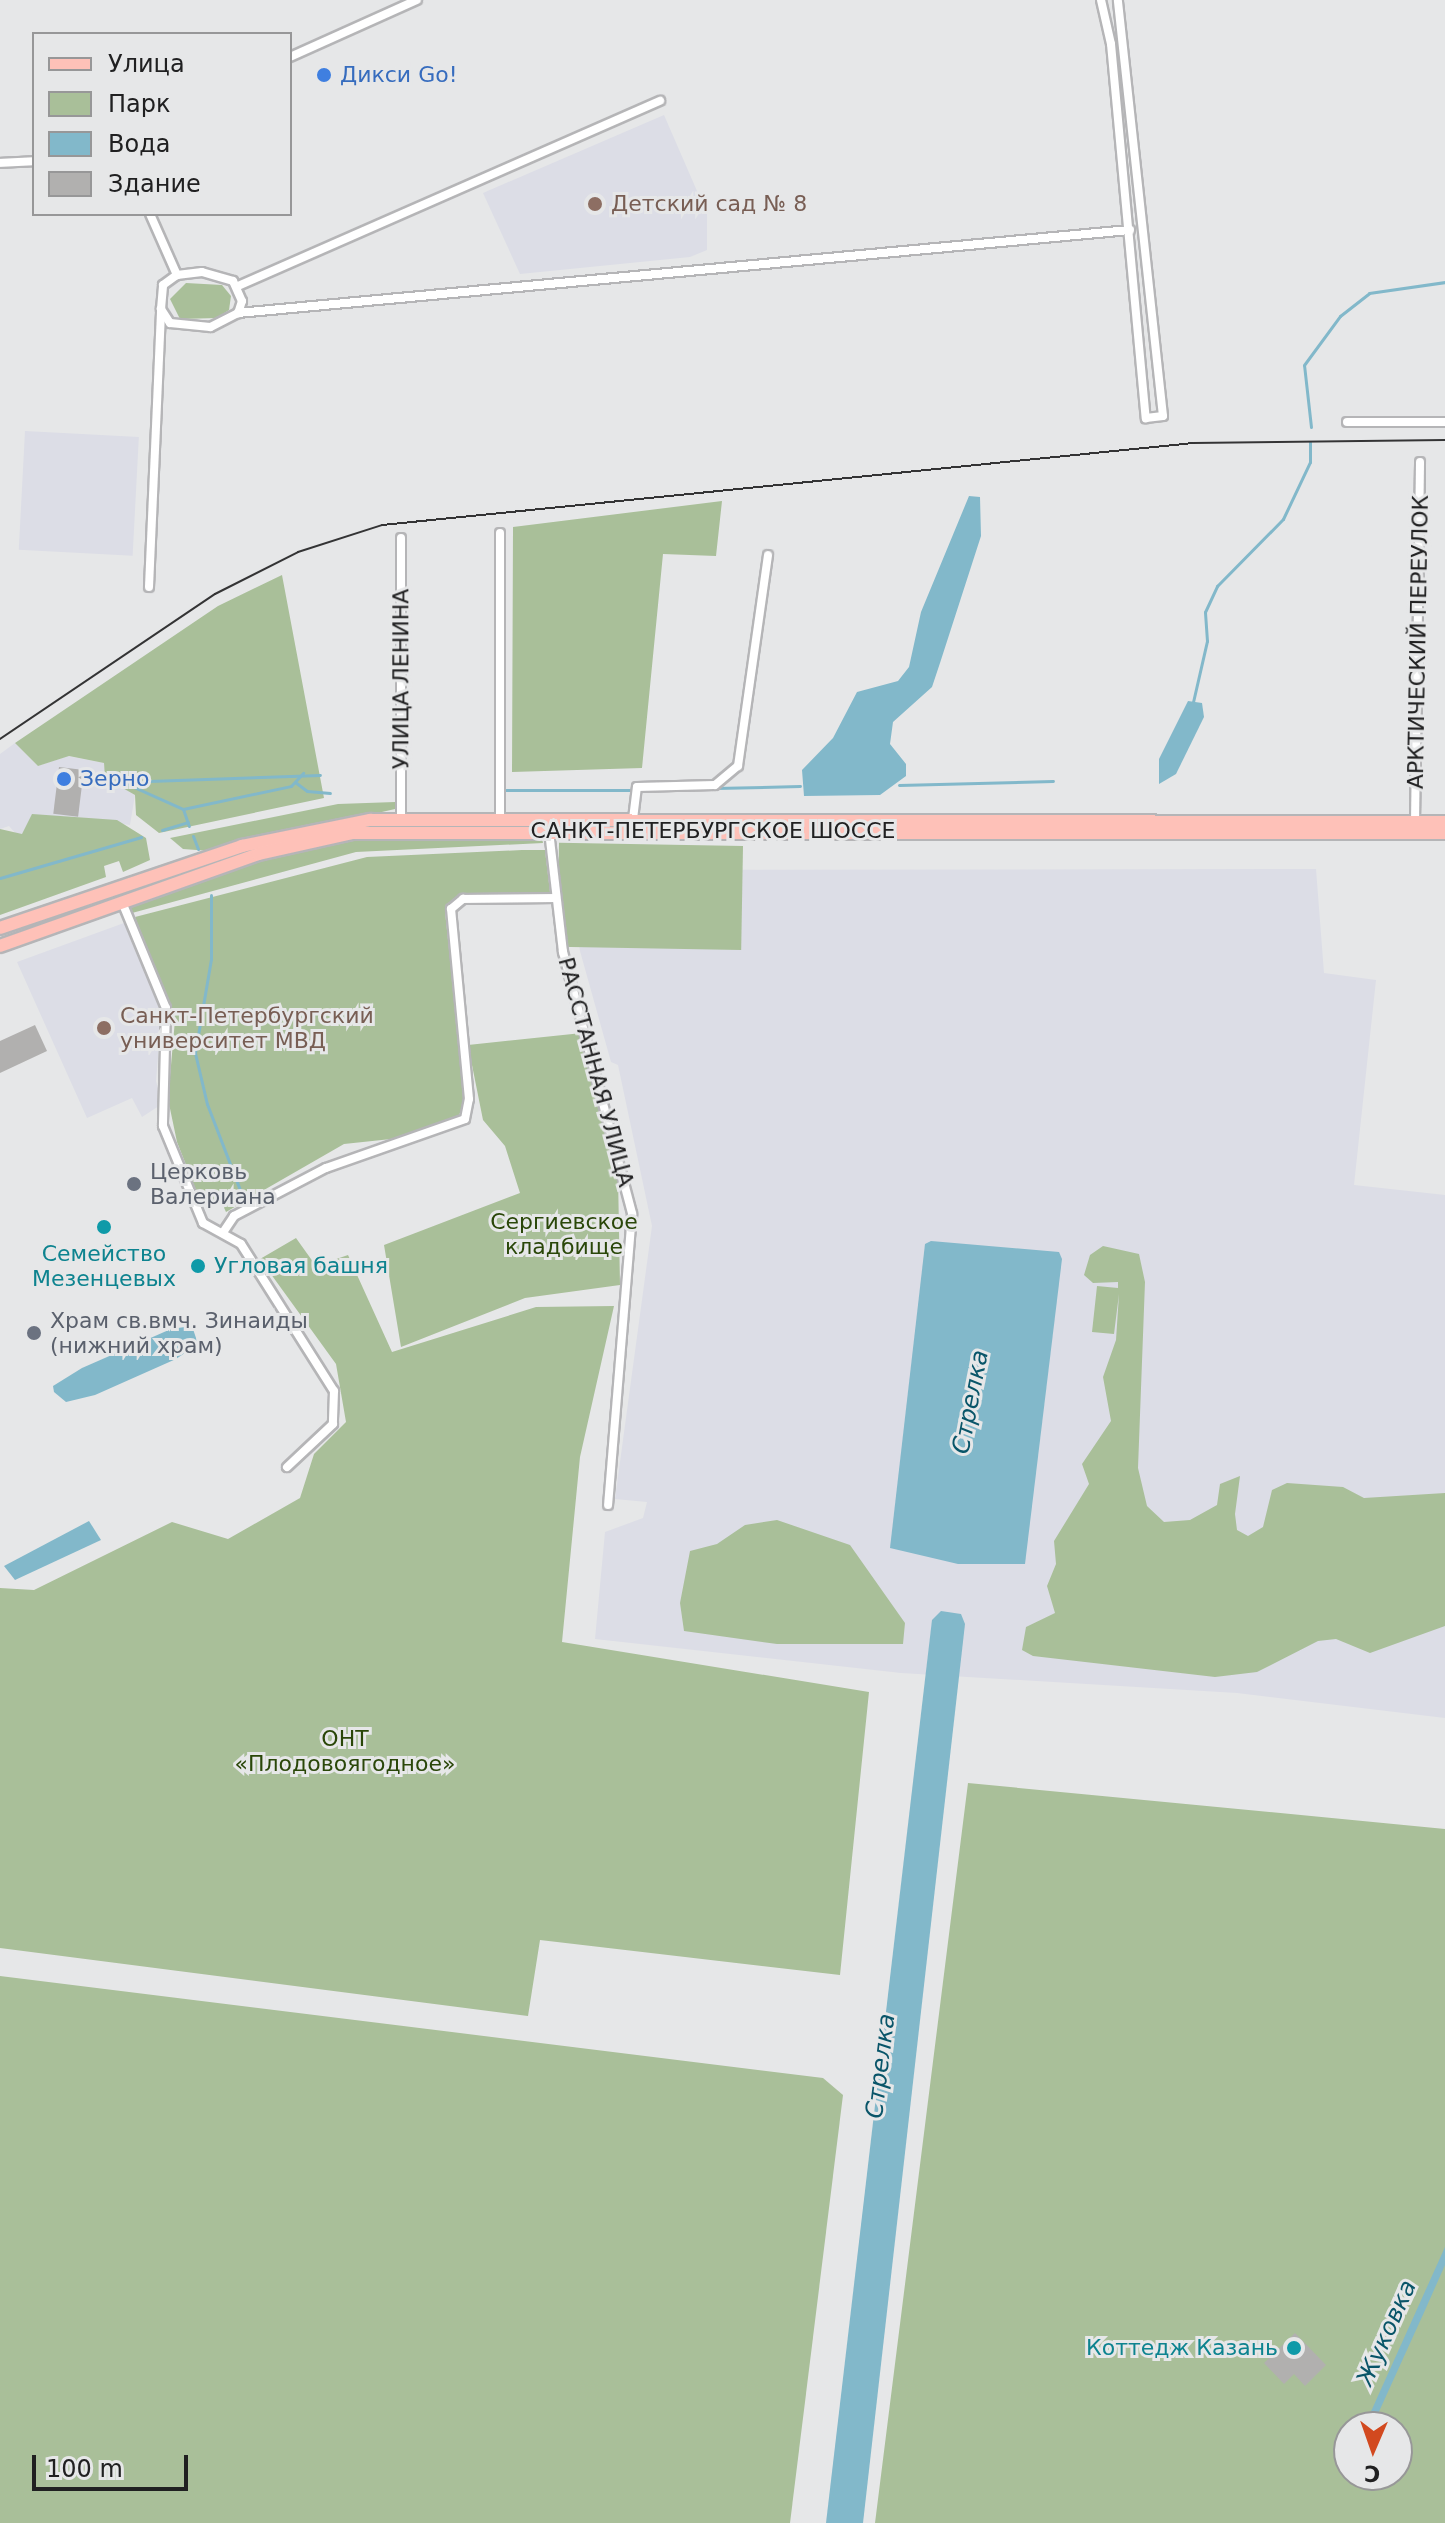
<!DOCTYPE html>
<meta charset="utf-8">
<style>
body{margin:0}
#map{position:relative;width:1445px;height:2523px;overflow:hidden;background:#e6e7e8;font-family:"DejaVu Sans",sans-serif}
div>[style]{position:absolute}
[style*='--x']{left:calc(var(--x)*1px);top:calc(var(--y)*1px);width:calc(var(--w)*1px);rotate:calc(var(--a)*1deg)}
.built>*{inset:0;background:#dcdde6;transform-origin:0 0}
.green>*{inset:0;background:#a9bf99;transform-origin:0 0}
.water>*{inset:0;background:#82b8ca}
.stream>*{height:3px;margin:-1.5px;padding:0 1.5px;transform-origin:1.5px;border-radius:1.5px;background:#82b8ca}
.building>*{inset:0;background:#b1b0af;transform-origin:0 0}
.roads{filter:drop-shadow(2px 0 #b5b5b7) drop-shadow(-2px 0 #b5b5b7) drop-shadow(0 2px #b5b5b7) drop-shadow(0 -2px #b5b5b7)}
.street>*{height:8px;margin:-4px;padding:0 4px;transform-origin:4px;border-radius:4px;background:#fff}
.primary>*{height:12px;margin:-6px;padding:0 6px;transform-origin:6px;border-radius:6px;background:#fec1b8}
.tram>*{height:2px;margin:-1px;padding:0 1px;transform-origin:1px;border-radius:1px;background:#343435}
.dots>*{width:22px;height:22px;translate:-50% -50%;box-sizing:border-box;border:4px solid #e6e7e8;border-radius:50%}
span{translate:-50% -50%;white-space:nowrap;text-align:center;line-height:1.15;-webkit-text-stroke:6px #e6e7e8;paint-order:stroke}
.shop-label{font-size:22px;color:#366cbe}
.left{translate:0 -50%;text-align:left}
.education-label{font-size:22px;color:#785e54}
.street-label{font-size:22px;color:#202021}
.worship-label{font-size:22px;color:#5b616d}
.park-label{font-size:22px;color:#2a4709}
.culture-label{font-size:22px;color:#0d838f}
.right{translate:-100% -50%;text-align:right}
.water-label{font-size:24px;color:#095569;font-style:italic}
.legend{position:absolute;left:32px;top:32px;width:260px;height:184px;box-sizing:border-box;background:#e6e7e8;border:2px solid #979798;margin:0;padding:10px 14px;list-style:none;font-size:24px;color:#202021}
.legend li{display:flex;align-items:center;gap:16px;height:40px}
.legend b{width:40px;border:2px solid #979798}
.north{position:absolute;left:1333px;top:2411px;width:80px;height:80px;box-sizing:border-box;background:#e6e7e8;border:2px solid #979798;border-radius:50%;rotate:182deg;font-size:22px;font-weight:700;line-height:32px;text-align:center;color:#202021}
.north::after{content:'';display:block;margin:auto;width:28px;height:36px;background:#d2491f;clip-path:polygon(50% 0,100% 100%,50% 72%,0 100%)}
.scale{position:absolute;left:32px;top:2455px;width:156px;height:36px;box-sizing:border-box;border:4px solid #202021;border-top:0;padding-left:10px;font-size:24px;line-height:28px;white-space:nowrap;color:#202021;-webkit-text-stroke:6px #e6e7e8;paint-order:stroke}
</style>
<div id="map">
<div class="built">
<div style="clip-path:polygon(664px 115px,707px 214px,707px 250px,690px 257px,520px 274px,483px 193px)"></div>
<div style="left:25px;top:431px;width:114px;height:119px;rotate:3deg"></div>
<div style="clip-path:polygon(15px 743px,38px 766px,68px 756px,104px 763px,106px 778px,135px 795px,130px 825px,94px 820px,17px 835px,9px 826px,0 829px,0 754px)"></div>
<div style="clip-path:polygon(1316px 869px,1324px 973px,1376px 980px,1354px 1185px,1445px 1195px,1445px 1718px,1237px 1693px,901px 1673px,595px 1639px,605px 1532px,643px 1518px,647px 1502px,615px 1499px,652px 1226px,618px 1065px,611px 1062px,580px 951px,567px 870px)"></div>
<div style="clip-path:polygon(124px 923px,162px 1009px,156px 1081px,162px 1104px,142px 1117px,132px 1098px,87px 1118px,17px 962px)"></div>
</div>
<div class="green">
<div style="clip-path:polygon(186px 283px,222px 285px,231px 296px,229px 310px,217px 318px,180px 319px,170px 299px)"></div>
<div style="clip-path:polygon(722px 501px,716px 556px,663px 554px,642px 768px,512px 772px,513px 527px)"></div>
<div style="clip-path:polygon(282px 575px,324px 798px,159px 833px,136px 815px,135px 795px,105px 778px,104px 763px,69px 756px,38px 766px,15px 743px,218px 606px)"></div>
<div style="clip-path:polygon(395px 802px,395px 809px,210px 851px,183px 849px,170px 838px,338px 804px)"></div>
<div style="clip-path:polygon(32px 814px,117px 820px,146px 838px,150px 860px,123px 872px,119px 861px,104px 866px,106px 877px,0 915px,0 829px,22px 834px)"></div>
<div style="clip-path:polygon(367px 838px,542px 838px,543px 843px,356px 852px,132px 913px,128px 905px,262px 858px)"></div>
<div style="left:743px;top:846px;width:104px;height:184px;rotate:91deg"></div>
<div style="clip-path:polygon(522px 850px,545px 850px,550px 892px,463px 896px,445px 911px,465px 1101px,457px 1120px,410px 1137px,344px 1144px,226px 1212px,220px 1199px,201px 1203px,177px 1142px,168px 1099px,175px 1020px,135px 917px,367px 857px)"></div>
<div style="clip-path:polygon(582px 1033px,618px 1175px,620px 1285px,525px 1298px,401px 1347px,384px 1245px,520px 1193px,505px 1146px,483px 1120px,468px 1045px)"></div>
<div style="clip-path:polygon(296px 1238px,316px 1266px,348px 1255px,392px 1352px,536px 1307px,614px 1306px,580px 1457px,562px 1642px,869px 1692px,840px 1975px,540px 1940px,528px 2016px,0 1948px,0 1588px,34px 1590px,172px 1522px,228px 1539px,300px 1498px,314px 1454px,346px 1422px,336px 1364px,260px 1259px)"></div>
<div style="clip-path:polygon(1103px 1246px,1139px 1254px,1145px 1282px,1138px 1468px,1147px 1506px,1164px 1522px,1190px 1520px,1217px 1505px,1220px 1484px,1240px 1476px,1235px 1514px,1237px 1530px,1248px 1536px,1263px 1527px,1272px 1490px,1287px 1483px,1343px 1487px,1364px 1498px,1445px 1493px,1445px 1626px,1370px 1653px,1336px 1639px,1318px 1641px,1257px 1672px,1215px 1677px,1033px 1656px,1022px 1650px,1026px 1627px,1055px 1613px,1047px 1586px,1056px 1564px,1054px 1541px,1089px 1484px,1082px 1464px,1111px 1421px,1103px 1377px,1116px 1340px,1119px 1294px,1114px 1334px,1092px 1332px,1097px 1286px,1118px 1288px,1118px 1282px,1093px 1283px,1084px 1275px,1090px 1255px)"></div>
<div style="clip-path:polygon(777px 1520px,850px 1545px,905px 1623px,903px 1644px,777px 1644px,684px 1631px,680px 1603px,690px 1551px,717px 1544px,745px 1525px)"></div>
<div style="clip-path:polygon(evenodd,968px 1783px,1445px 1829px,1445px 2523px,875px 2523px,968px 1783px,1349px 2427px,1397px 2427px,1397px 2475px,1349px 2475px,1349px 2427px)"></div>
<div style="clip-path:polygon(0 1976px,823px 2078px,843px 2095px,790px 2523px,0 2523px)"></div>
</div>
<div class="water">
<div style="clip-path:polygon(969px 496px,980px 497px,981px 536px,940px 663px,932px 687px,893px 722px,890px 744px,906px 764px,906px 776px,880px 795px,804px 796px,802px 770px,833px 738px,857px 692px,898px 681px,909px 667px,921px 612px)"></div>
<div style="clip-path:polygon(1188px 701px,1202px 703px,1204px 717px,1176px 774px,1159px 784px,1159px 759px)"></div>
<div style="clip-path:polygon(931px 1241px,1059px 1252px,1062px 1259px,1025px 1564px,958px 1564px,890px 1548px,925px 1244px)"></div>
<div style="clip-path:polygon(192px 1326px,198px 1344px,176px 1359px,95px 1395px,66px 1402px,54px 1392px,53px 1386px,82px 1368px,171px 1329px)"></div>
<div style="clip-path:polygon(89px 1521px,101px 1540px,15px 1580px,4px 1566px)"></div>
<div style="clip-path:polygon(941px 1611px,961px 1614px,965px 1624px,863px 2523px,826px 2523px,932px 1620px)"></div>
<div style="clip-path:polygon(1445px 2247px,1445px 2265px,1426px 2308px,1372px 2427px,1364px 2427px)"></div>
</div>
<div class="stream">
<div style="--x:1311;--y:427;--w:62;--a:-96.4"></div>
<div style="--x:1304;--y:365;--w:61;--a:-53.7"></div>
<div style="--x:1340;--y:316;--w:37;--a:-38"></div>
<div style="--x:1369;--y:293;--w:77;--a:-8.2"></div>
<div style="--x:1193;--y:702;--w:63;--a:-77.1"></div>
<div style="--x:1207;--y:641;--w:29;--a:-94"></div>
<div style="--x:1205;--y:612;--w:29;--a:-65"></div>
<div style="--x:1217;--y:586;--w:94;--a:-45.4"></div>
<div style="--x:1283;--y:519;--w:63;--a:-64.7"></div>
<div style="--x:1310;--y:462;--w:20;--a:-90"></div>
<div style="--x:116;--y:779;--w:73;--a:24.1"></div>
<div style="--x:183;--y:809;--w:18;--a:71"></div>
<div style="--x:149;--y:781;--w:171;--a:-2"></div>
<div style="--x:295;--y:782;--w:15;--a:37"></div>
<div style="--x:307;--y:791;--w:23;--a:5"></div>
<div style="--x:899;--y:785;--w:154;--a:-1.5"></div>
<div style="--x:715;--y:788;--w:85;--a:-1.3"></div>
<div style="--x:506;--y:790;--w:124;--a:0"></div>
<div style="--x:183;--y:809;--w:110;--a:-12"></div>
<div style="--x:291;--y:786;--w:18;--a:-47"></div>
<div style="--x:162;--y:830;--w:27;--a:-17"></div>
<div style="--x:193;--y:836;--w:14;--a:69"></div>
<div style="--x:0;--y:878;--w:147;--a:-16.2"></div>
<div style="--x:211;--y:895;--w:64;--a:90"></div>
<div style="--x:211;--y:959;--w:95;--a:99.7"></div>
<div style="--x:195;--y:1053;--w:52;--a:76.8"></div>
<div style="--x:207;--y:1104;--w:92;--a:69"></div>
</div>
<div class="building">
<div style="left:59px;top:767px;width:25px;height:47px;rotate:7deg"></div>
<div style="clip-path:polygon(35px 1025px,47px 1051px,0 1073px,0 1041px)"></div>
<div style="clip-path:polygon(1295px 2333px,1326px 2365px,1305px 2386px,1294px 2374px,1284px 2384px,1264px 2363px)"></div>
</div>
<div class="roads">
<div class="street">
<div style="--x:1101;--y:0;--w:45;--a:77.2"></div>
<div style="--x:1111;--y:44;--w:376;--a:84.7"></div>
<div style="--x:1146;--y:418;--w:17;--a:-7"></div>
<div style="--x:1163;--y:416;--w:418;--a:-96.2"></div>
<div style="--x:290;--y:57;--w:139;--a:-24.2"></div>
<div style="--x:0;--y:163;--w:34;--a:-3"></div>
<div style="--x:150;--y:214;--w:67;--a:66.1"></div>
<div style="--x:202;--y:272;--w:32;--a:16"></div>
<div style="--x:233;--y:281;--w:22;--a:66"></div>
<div style="--x:242;--y:301;--w:13;--a:108"></div>
<div style="--x:238;--y:313;--w:31;--a:153"></div>
<div style="--x:210;--y:327;--w:40;--a:-174.3"></div>
<div style="--x:170;--y:323;--w:17;--a:-123"></div>
<div style="--x:161;--y:309;--w:24;--a:-85"></div>
<div style="--x:163;--y:285;--w:17;--a:-36"></div>
<div style="--x:177;--y:275;--w:25;--a:-7"></div>
<div style="--x:238;--y:286;--w:461;--a:-23.7"></div>
<div style="--x:238;--y:313;--w:896;--a:-5.32"></div>
<div style="--x:1347;--y:422;--w:98;--a:0"></div>
<div style="--x:401;--y:538;--w:282;--a:90"></div>
<div style="--x:149;--y:587;--w:278;--a:-87.5"></div>
<div style="--x:633;--y:819;--w:32;--a:-83"></div>
<div style="--x:637;--y:787;--w:78;--a:-1.5"></div>
<div style="--x:715;--y:785;--w:30;--a:-40"></div>
<div style="--x:738;--y:766;--w:213;--a:-81.9"></div>
<div style="--x:500;--y:820;--w:287;--a:-90"></div>
<div style="--x:1415;--y:822;--w:360;--a:-89.2"></div>
<div style="--x:549;--y:831;--w:122;--a:83.4"></div>
<div style="--x:563;--y:952;--w:271;--a:75.2"></div>
<div style="--x:632;--y:1214;--w:292;--a:94.7"></div>
<div style="--x:122;--y:902;--w:115;--a:67.5"></div>
<div style="--x:166;--y:1008;--w:118;--a:91.5"></div>
<div style="--x:163;--y:1126;--w:105;--a:67.6"></div>
<div style="--x:203;--y:1223;--w:43;--a:28.9"></div>
<div style="--x:241;--y:1244;--w:174;--a:57.7"></div>
<div style="--x:334;--y:1391;--w:33;--a:92"></div>
<div style="--x:333;--y:1424;--w:63;--a:136.9"></div>
<div style="--x:224;--y:1231;--w:18;--a:-56"></div>
<div style="--x:234;--y:1216;--w:104;--a:-27.6"></div>
<div style="--x:326;--y:1168;--w:147;--a:-19.4"></div>
<div style="--x:465;--y:1119;--w:20;--a:-79"></div>
<div style="--x:469;--y:1099;--w:191;--a:-95.4"></div>
<div style="--x:451;--y:909;--w:16;--a:-40"></div>
<div style="--x:463;--y:899;--w:90;--a:-0.6"></div>
</div>
<div class="primary">
<div style="--x:0;--y:928;--w:256;--a:-18.7"></div>
<div style="--x:242;--y:846;--w:131;--a:-11.5"></div>
<div style="--x:370;--y:820;--w:1075;--a:0.11"></div>
<div style="--x:0;--y:946;--w:274;--a:-19.6"></div>
<div style="--x:258;--y:854;--w:97;--a:-12.5"></div>
<div style="--x:353;--y:833;--w:1092;--a:0"></div>
</div>
</div>
<div class="tram">
<div style="--x:0;--y:739;--w:259;--a:-34"></div>
<div style="--x:215;--y:594;--w:93;--a:-26.8"></div>
<div style="--x:298;--y:552;--w:88;--a:-17.8"></div>
<div style="--x:382;--y:525;--w:816;--a:-5.77"></div>
<div style="--x:1194;--y:443;--w:251;--a:-0.7"></div>
</div>
<div class="dots">
<div style="left:324px;top:75px;background:#3f7fe0"></div>
<div style="left:595px;top:204px;background:#8d6e63"></div>
<div style="left:64px;top:779px;background:#3f7fe0"></div>
<div style="left:104px;top:1028px;background:#8d6e63"></div>
<div style="left:134px;top:1184px;background:#6b7280"></div>
<div style="left:104px;top:1227px;background:#0f9aa8"></div>
<div style="left:198px;top:1266px;background:#0f9aa8"></div>
<div style="left:34px;top:1333px;background:#6b7280"></div>
<div style="left:1294px;top:2348px;background:#0f9aa8"></div>
</div>
<div class="shop-label">
<span class="left" style="left:340px;top:75px">Дикси Go!</span>
<span class="left" style="left:80px;top:779px">Зерно</span>
</div>
<div class="education-label">
<span class="left" style="left:611px;top:204px">Детский сад № 8</span>
<span class="left" style="left:120px;top:1028px">Санкт-Петербургский<br>университет МВД</span>
</div>
<div class="street-label">
<span style="left:1418px;top:642px;rotate:-89deg">АРКТИЧЕСКИЙ ПЕРЕУЛОК</span>
<span style="left:401px;top:679px;rotate:-90deg">УЛИЦА ЛЕНИНА</span>
<span style="left:713px;top:831px">САНКТ-ПЕТЕРБУРГСКОЕ ШОССЕ</span>
<span style="left:596px;top:1072px;rotate:75deg">РАССТАННАЯ УЛИЦА</span>
</div>
<div class="worship-label">
<span class="left" style="left:150px;top:1184px">Церковь<br>Валериана</span>
<span class="left" style="left:50px;top:1333px">Храм св.вмч. Зинаиды<br>(нижний храм)</span>
</div>
<div class="park-label">
<span style="left:564px;top:1234px">Сергиевское<br>кладбище</span>
<span style="left:345px;top:1751px">ОНТ<br>«Плодовоягодное»</span>
</div>
<div class="culture-label">
<span style="left:104px;top:1266px">Семейство<br>Мезенцевых</span>
<span class="left" style="left:214px;top:1266px">Угловая башня</span>
<span class="right" style="left:1278px;top:2348px">Коттедж Казань</span>
</div>
<div class="water-label">
<span style="left:971px;top:1402px;rotate:-79deg">Стрелка</span>
<span style="left:881px;top:2066px;rotate:-83deg">Стрелка</span>
<span style="left:1387px;top:2333px;rotate:-66deg">Жуковка</span>
</div>
<ul class="legend">
<li><b style="height:10px;background:#fec1b8"></b>Улица</li>
<li><b style="height:22px;background:#a9bf99"></b>Парк</li>
<li><b style="height:22px;background:#82b8ca"></b>Вода</li>
<li><b style="height:22px;background:#b1b0af"></b>Здание</li>
</ul>
<div class="north">С</div>
<div class="scale">100 m</div>
</div>
